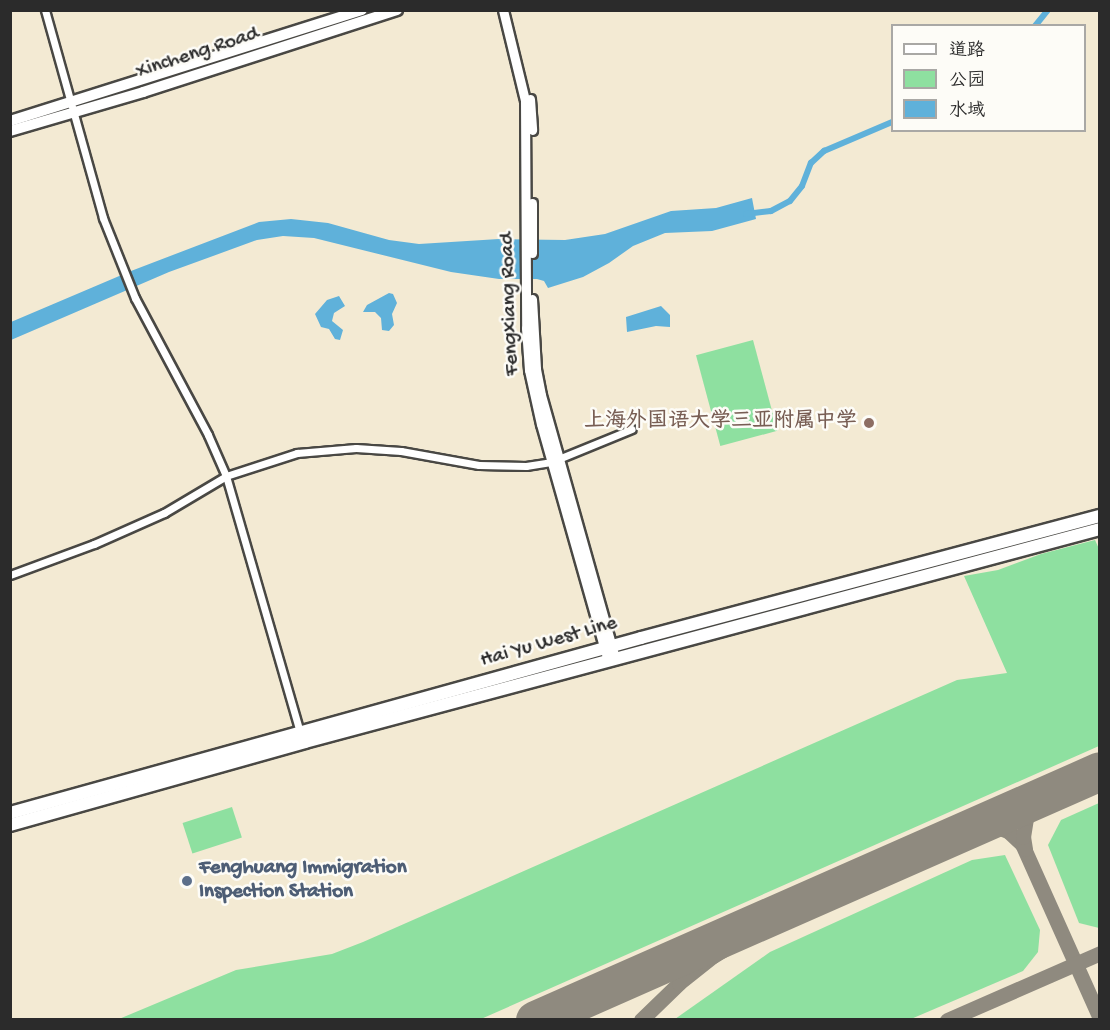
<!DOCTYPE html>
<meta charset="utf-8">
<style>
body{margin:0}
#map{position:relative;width:1110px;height:1030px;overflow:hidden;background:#f3ead3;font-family:"Gochi Hand","LXGW WenKai TC",sans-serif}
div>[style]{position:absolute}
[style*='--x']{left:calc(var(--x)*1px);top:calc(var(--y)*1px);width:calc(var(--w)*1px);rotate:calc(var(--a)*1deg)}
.green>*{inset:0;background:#8ee0a0;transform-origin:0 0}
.water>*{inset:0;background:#5fb1da}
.canal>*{height:6px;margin:-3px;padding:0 3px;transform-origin:3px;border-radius:3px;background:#5fb1da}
.taxiway>*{height:15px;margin:-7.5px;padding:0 7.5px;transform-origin:7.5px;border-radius:7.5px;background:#8f8a7f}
.runway>*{height:39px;margin:-19.5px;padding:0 19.5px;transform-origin:19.5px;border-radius:19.5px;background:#8f8a7f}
.roads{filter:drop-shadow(2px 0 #494844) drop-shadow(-2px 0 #494844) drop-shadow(0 2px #494844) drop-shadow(0 -2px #494844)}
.street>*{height:7px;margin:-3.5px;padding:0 3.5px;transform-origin:3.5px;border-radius:3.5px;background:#fff}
.secondary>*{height:9px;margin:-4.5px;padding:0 4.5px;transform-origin:4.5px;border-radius:4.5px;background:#fff}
.primary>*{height:10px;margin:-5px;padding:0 5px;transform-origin:5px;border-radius:5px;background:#fff}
.highway>*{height:12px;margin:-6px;padding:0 6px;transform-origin:6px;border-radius:6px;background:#fff}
.dots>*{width:16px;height:16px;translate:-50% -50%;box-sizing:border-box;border:3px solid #fdfcf7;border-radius:50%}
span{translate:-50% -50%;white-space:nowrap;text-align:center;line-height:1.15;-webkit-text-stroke:5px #fdfcf7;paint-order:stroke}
.street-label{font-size:21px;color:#2b2b2b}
.education-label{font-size:21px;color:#785e54;font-weight:700}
.right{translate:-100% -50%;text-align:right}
.service-label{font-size:21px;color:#4e5e75;font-weight:700}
.left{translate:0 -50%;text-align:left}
.frame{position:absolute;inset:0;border:12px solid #2b2b2b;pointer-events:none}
.legend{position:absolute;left:891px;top:24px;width:195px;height:108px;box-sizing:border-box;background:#fdfcf7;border:2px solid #a9a8a5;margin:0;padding:8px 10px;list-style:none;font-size:18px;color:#2b2b2b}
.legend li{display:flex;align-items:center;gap:12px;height:30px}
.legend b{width:30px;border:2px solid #a9a8a5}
</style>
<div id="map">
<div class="green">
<div style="left:753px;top:340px;width:94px;height:59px;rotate:75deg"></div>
<div style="clip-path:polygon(1095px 540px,1100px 551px,1099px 746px,481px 1019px,119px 1019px,236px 970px,332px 954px,363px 942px,957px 680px,1007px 673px,964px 576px,998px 570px,1041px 554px)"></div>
<div style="clip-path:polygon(1099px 803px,1099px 928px,1079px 923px,1048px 845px,1061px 820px)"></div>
<div style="left:232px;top:807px;width:32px;height:52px;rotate:72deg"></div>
<div style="clip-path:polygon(1005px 855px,1040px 930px,1038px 952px,1023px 971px,911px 1019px,675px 1019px,770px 952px,972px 860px)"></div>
</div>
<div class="water">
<div style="clip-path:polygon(752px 198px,756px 219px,712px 231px,665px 233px,633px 246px,609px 263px,583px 277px,548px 288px,544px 281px,537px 279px,499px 279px,451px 272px,314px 238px,283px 236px,257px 240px,169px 272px,11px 340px,11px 322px,131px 271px,259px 222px,291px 219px,328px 223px,389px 240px,419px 244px,499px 239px,565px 240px,605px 234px,671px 211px,716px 208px)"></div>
<div style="clip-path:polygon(389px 293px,393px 294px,397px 303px,392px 314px,394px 325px,389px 331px,382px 330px,381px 318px,375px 312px,363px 312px,367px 305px)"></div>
<div style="clip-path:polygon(339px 296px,345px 306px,334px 313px,332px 321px,343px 330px,340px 340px,335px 339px,329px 329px,321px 327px,315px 314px,327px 300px)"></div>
<div style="clip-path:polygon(661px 306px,670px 315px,670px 327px,656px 326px,627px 332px,626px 317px)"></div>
</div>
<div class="canal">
<div style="--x:1035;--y:26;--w:21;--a:-51"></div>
<div style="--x:746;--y:214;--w:25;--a:-7"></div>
<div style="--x:771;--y:211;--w:21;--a:-28"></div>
<div style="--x:790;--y:201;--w:19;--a:-51"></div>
<div style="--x:802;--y:186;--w:25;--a:-69"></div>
<div style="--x:811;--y:163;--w:18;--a:-43"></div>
<div style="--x:824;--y:151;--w:74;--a:-23.1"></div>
</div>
<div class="taxiway">
<div style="--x:967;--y:830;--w:18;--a:-13"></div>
<div style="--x:985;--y:826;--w:12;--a:5"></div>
<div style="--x:997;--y:827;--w:12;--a:20"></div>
<div style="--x:1008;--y:831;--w:19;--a:43"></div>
<div style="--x:1022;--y:844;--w:191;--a:65.9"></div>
<div style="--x:1025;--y:849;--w:12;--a:-99"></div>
<div style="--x:1023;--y:837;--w:19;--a:-81"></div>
<div style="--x:1026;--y:818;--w:17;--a:-54"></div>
<div style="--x:1036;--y:804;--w:18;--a:-38"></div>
<div style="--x:641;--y:1020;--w:53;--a:-44.2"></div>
<div style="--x:679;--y:983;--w:43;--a:-38.5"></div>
<div style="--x:713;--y:956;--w:100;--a:-31.5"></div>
<div style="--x:947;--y:1020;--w:167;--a:-23.6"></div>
</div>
<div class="runway">
<div style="--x:535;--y:1020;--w:617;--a:-23.78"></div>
</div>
<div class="roads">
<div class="street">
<div style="--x:45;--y:10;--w:216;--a:74.4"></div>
<div style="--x:103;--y:218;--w:86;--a:68.2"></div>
<div style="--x:135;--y:298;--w:155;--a:61.9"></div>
<div style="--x:208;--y:435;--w:45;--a:66.3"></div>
<div style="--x:226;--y:476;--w:267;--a:73.9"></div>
<div style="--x:10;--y:575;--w:90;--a:-20.3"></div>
<div style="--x:94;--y:544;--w:77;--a:-23.9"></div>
<div style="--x:164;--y:513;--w:72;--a:-30.8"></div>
<div style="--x:226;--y:476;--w:75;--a:-17.9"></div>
<div style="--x:297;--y:453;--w:59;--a:-4.8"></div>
<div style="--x:356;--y:448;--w:45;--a:3.8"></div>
<div style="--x:401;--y:451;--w:79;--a:10.2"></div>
<div style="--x:479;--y:465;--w:47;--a:1.2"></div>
<div style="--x:526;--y:466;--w:25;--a:-9"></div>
<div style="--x:551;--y:462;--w:87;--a:-22.2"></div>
</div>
<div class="secondary">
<div style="--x:503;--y:10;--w:93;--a:76.3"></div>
<div style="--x:525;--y:100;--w:228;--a:89.7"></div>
<div style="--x:526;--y:328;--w:42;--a:85.9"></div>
<div style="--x:529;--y:370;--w:55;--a:77.5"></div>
<div style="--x:541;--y:424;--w:245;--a:74.2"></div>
<div style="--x:530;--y:99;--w:31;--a:86"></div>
<div style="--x:532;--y:253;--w:50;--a:-90"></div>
<div style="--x:532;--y:299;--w:70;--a:86.7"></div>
<div style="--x:536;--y:369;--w:26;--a:79"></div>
<div style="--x:541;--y:395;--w:273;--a:74.3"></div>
</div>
<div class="primary">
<div style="--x:10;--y:121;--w:369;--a:-17.5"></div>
<div style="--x:10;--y:131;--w:139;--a:-16.3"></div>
<div style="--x:143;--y:92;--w:267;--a:-17.9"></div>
</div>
<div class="highway">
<div style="--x:10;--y:813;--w:655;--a:-15.5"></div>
<div style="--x:641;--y:638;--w:475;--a:-14.9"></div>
<div style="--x:10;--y:825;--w:306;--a:-15.7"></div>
<div style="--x:305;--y:742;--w:823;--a:-15"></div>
</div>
</div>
<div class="dots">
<div style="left:869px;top:423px;background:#8d6e63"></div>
<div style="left:187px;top:881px;background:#5c6f8a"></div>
</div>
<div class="street-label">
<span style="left:198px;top:54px;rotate:-18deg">Xincheng Road</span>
<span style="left:511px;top:304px;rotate:-92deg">Fengxiang Road</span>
<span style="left:549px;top:643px;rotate:-16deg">Hai Yu West Line</span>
</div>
<div class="education-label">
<span class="right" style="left:857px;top:423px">上海外国语大学三亚附属中学</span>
</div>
<div class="service-label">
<span class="left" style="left:199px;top:881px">Fenghuang Immigration<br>Inspection Station</span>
</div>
<div class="frame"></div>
<ul class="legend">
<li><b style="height:8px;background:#fff"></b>道路</li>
<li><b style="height:16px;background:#8ee0a0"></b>公园</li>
<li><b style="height:16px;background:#5fb1da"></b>水域</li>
</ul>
</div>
